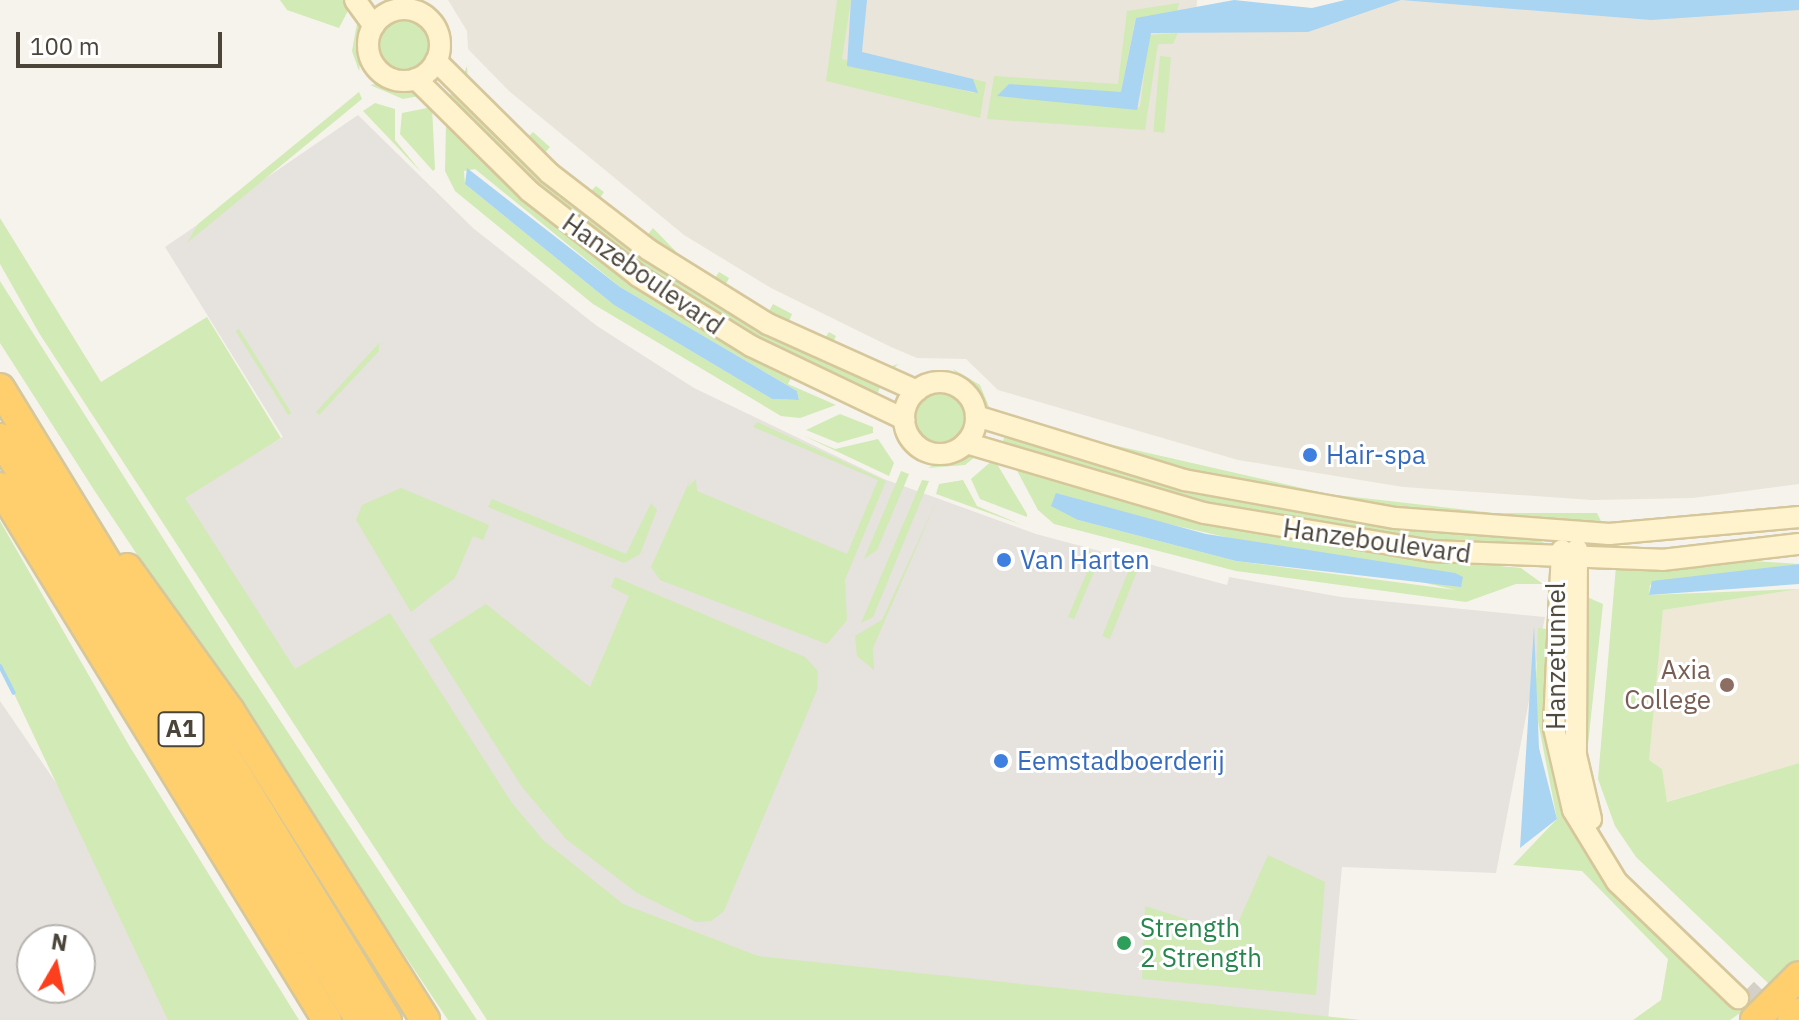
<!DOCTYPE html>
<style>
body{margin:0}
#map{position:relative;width:1799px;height:1020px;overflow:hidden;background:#f6f3ec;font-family:"IBM Plex Sans",sans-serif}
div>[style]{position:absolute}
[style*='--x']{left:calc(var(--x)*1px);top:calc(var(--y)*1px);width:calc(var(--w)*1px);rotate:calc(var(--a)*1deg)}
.residential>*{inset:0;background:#eae5da}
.industrial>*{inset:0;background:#e6e2dd}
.education>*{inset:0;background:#efe8d6}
.green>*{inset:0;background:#d2eab5;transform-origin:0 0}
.round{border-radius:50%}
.water>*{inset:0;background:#a9d4f2}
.stream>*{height:4px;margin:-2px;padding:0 2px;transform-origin:2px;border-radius:2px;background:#a9d4f2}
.secondary-tunnel>*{height:20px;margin-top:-10px;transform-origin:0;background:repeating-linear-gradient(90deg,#d4d0c8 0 20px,transparent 0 30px)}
.roads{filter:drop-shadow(2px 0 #d6c79b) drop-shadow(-2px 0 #d6c79b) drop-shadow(0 2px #d6c79b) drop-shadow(0 -2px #d6c79b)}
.secondary>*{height:20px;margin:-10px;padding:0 10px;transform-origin:10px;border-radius:10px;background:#fff3cd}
.secondary>.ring{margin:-10px;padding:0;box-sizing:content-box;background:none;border:20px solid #fff3cd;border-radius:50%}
.motorway>*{height:28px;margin:-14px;padding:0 14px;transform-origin:14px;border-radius:14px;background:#ffcf6e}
.dots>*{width:22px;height:22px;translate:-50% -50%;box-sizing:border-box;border:4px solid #fff;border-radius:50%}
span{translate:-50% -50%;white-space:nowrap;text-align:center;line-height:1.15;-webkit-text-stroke:6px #fff;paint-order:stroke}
.shield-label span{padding:2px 6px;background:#fff;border:2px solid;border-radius:6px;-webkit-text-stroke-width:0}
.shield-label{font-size:24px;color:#4b4439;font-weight:700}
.street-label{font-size:26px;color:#4b4439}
.shop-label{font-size:26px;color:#366cbe}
.left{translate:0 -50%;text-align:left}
.education-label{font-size:26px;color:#785e54}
.right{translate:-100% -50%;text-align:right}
.leisure-label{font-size:26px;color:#27864d}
.north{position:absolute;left:16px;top:924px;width:80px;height:80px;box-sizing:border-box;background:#fff;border:2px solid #b7b4b0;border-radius:50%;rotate:9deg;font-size:22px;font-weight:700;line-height:32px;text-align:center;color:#4b4439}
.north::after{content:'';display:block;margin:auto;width:28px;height:36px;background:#fc3f1d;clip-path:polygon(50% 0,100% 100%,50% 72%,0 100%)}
.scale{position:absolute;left:16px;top:32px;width:206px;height:36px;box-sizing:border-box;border:4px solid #4b4439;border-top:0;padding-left:10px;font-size:24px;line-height:28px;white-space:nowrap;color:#4b4439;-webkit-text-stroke:6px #fff;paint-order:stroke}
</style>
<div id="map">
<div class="residential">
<div style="clip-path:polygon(448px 0,1197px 0,1195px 29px,1393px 0,1799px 8px,1799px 484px,1693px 498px,1592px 500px,1403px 487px,1238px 460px,998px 390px,966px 359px,917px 358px,891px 347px,771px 288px,684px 235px,509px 91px,468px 49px,467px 31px)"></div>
</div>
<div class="industrial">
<div style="clip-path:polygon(358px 115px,473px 228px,597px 326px,694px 388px,884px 479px,1036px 534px,1227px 585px,1229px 577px,1341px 597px,1545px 617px,1496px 873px,1342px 867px,1328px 1020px,690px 959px,309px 728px,158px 513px,283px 437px,165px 247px)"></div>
<div style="clip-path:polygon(evenodd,0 701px,215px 1015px,217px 1020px,0 1020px,0 701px,32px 940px,80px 940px,80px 988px,32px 988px,32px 940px)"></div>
</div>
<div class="education">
<div style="clip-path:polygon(1799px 589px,1799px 763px,1666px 802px,1662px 769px,1648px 760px,1663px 610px)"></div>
</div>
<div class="green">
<div style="clip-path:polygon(280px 0,350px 0,352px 3px,339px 28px,287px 10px)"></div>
<div style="clip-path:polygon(837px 0,851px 0,842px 59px,974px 93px,973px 79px,986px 82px,980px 118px,826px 81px)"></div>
<div style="clip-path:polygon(1179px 3px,1176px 15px,1135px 20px,1121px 92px,999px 96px,1140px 107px,1149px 35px,1178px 33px,1173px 44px,1158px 44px,1145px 130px,987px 119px,994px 76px,1118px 84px,1127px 11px)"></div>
<div class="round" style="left:376px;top:17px;width:56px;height:56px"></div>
<div style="clip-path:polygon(358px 18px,365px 29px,359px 71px,352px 51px)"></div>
<div style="left:1160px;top:56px;width:11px;height:76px;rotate:5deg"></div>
<div style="clip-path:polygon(467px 66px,468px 82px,503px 118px,526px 139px,533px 132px,550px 147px,543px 155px,589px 193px,596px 186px,604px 192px,598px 201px,646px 237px,653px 228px,693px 269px,713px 281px,719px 272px,729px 278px,724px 288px,768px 313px,773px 304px,792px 314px,788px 324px,823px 341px,829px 332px,836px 336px,832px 345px,883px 369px,898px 364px,886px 377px,844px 358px,645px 243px,489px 112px,460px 83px)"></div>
<div style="clip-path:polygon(383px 83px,412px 88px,424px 95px,403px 99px,370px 85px)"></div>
<div style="clip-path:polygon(456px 89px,558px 185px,882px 383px,874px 401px,756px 344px,572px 222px,448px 97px)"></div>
<div style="clip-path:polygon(359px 92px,362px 99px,187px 243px,198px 224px)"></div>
<div style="clip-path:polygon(375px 103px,395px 109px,395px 140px,422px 173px,363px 111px)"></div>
<div style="clip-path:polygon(432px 107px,435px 169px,433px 171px,400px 134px,402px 113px)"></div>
<div style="clip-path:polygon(evenodd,446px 123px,791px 378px,788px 384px,836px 405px,800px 418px,781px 416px,593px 304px,455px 191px,445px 171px,446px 123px,475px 169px,620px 287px,797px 391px,799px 400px,772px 399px,614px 305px,465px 184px,464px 171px,475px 169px)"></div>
<div style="clip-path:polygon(0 218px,101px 382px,207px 317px,281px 438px,185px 498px,295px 669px,390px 613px,512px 803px,543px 840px,623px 904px,758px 956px,1361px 1020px,487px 1020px,39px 333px,0 264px)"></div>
<div style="clip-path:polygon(0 281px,237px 655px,477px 1020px,448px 1020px,96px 493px,0 343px)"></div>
<div style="left:239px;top:329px;width:99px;height:4px;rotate:58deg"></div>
<div style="clip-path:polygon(379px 343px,379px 351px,319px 415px,316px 412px)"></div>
<div style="clip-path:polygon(953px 369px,980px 385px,994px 419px,981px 409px)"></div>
<div class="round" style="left:912px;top:390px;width:56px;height:56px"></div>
<div style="clip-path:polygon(840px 414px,873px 427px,873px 433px,838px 443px,806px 430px)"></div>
<div style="clip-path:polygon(757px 422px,886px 481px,845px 580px,847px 620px,827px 644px,660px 580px,651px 567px,691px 478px,688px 487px,696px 479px,697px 491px,847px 554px,878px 480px,753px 427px)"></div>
<div style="clip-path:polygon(1006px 432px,1057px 448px,1533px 536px,1551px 547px,1547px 553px,1302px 529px,1000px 450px)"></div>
<div style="clip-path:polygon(802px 435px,835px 449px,878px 439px,894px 463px,889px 476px)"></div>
<div style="clip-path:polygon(1100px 442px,1328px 494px,1494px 513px,1597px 513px,1605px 529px,1313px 503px,1098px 448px)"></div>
<div style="clip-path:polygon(981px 452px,965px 465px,928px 468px,962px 453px)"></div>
<div style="clip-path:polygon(994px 459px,1027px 514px,1027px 517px,980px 499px,971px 479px)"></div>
<div style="clip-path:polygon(evenodd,1014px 465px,1380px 555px,1521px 568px,1543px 584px,1516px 584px,1466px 602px,1236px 571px,1054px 524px,1038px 510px,1014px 465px,1056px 493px,1121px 513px,1456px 590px,1236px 561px,1078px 520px,1056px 493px)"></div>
<div style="clip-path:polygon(901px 471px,909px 474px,877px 550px,864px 559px)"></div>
<div style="clip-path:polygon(922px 480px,929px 481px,873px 617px,861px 623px)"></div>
<div style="clip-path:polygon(963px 480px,977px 506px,1022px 525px,936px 494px,939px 484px)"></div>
<div style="clip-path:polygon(401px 488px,489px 525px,483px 540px,473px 536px,455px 578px,411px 612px,356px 520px,362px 505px)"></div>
<div style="clip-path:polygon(492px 499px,626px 554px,651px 503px,657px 510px,640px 554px,624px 563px,488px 507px)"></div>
<div style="clip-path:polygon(937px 500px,873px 648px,874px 670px,857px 656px,855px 636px,882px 620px)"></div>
<div style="clip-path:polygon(0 521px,130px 747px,299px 1020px,168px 1020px,0 664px)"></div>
<div style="clip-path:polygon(1085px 549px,1101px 556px,1074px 619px,1068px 617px,1093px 558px)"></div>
<div style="clip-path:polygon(1723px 559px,1799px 564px,1650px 585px,1649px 595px,1799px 589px,1663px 610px,1649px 760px,1662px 769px,1667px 802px,1799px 763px,1799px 961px,1771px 986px,1636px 857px,1615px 826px,1598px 779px,1616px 566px)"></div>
<div style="left:1140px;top:564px;width:81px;height:8px;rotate:112deg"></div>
<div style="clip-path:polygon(615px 577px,805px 657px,818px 671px,817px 690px,724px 911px,711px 921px,696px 922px,637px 893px,566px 839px,522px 787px,429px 640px,486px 604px,590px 687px,629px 596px,611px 587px)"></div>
<div style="clip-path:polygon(1587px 597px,1603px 604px,1584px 782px)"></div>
<div style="clip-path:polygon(1538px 628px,1547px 629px,1547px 698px,1573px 820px,1743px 1011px,1730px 1020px,1633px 1020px,1661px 1000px,1668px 959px,1582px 871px,1513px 865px,1557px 819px,1535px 706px)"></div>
<div style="clip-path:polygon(1268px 855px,1325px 882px,1316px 995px,1142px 979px,1145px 906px,1233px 934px)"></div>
</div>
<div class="water">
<div style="clip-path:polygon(851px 0,867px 0,862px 52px,973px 79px,978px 93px,847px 66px)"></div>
<div style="clip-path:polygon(1234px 0,1312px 8px,1345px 0,1799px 0,1799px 10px,1651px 20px,1401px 0,1308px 32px,1151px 33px,1137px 110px,997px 96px,1009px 84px,1121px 92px,1136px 18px)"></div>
<div style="clip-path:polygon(467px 168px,620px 287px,797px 391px,799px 400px,772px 399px,614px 305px,465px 184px)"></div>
<div style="clip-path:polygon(1056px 493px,1206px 534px,1455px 573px,1463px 577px,1461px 587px,1236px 561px,1078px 520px,1051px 506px)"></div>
<div style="clip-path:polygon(1799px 564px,1799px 584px,1649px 595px,1652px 581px)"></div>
<div style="clip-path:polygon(1534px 626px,1539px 748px,1557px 819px,1520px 848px)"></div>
</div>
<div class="stream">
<div style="--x:0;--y:666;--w:30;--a:63"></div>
</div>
<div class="secondary-tunnel">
<div style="--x:1747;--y:989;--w:40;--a:44"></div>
</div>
<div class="roads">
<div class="secondary">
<div style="--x:355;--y:0;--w:32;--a:54"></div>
<div class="ring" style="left:368px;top:9px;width:52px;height:52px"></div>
<div style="--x:436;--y:61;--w:159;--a:44.7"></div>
<div style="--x:549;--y:173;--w:126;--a:37.6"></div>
<div style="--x:649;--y:250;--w:140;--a:31.9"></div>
<div style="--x:768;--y:324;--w:163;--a:24.2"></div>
<div style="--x:416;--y:79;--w:159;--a:44.7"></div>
<div style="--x:529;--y:191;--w:138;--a:37.9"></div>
<div style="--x:638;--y:276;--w:133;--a:31.8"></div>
<div style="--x:751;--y:346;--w:170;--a:25.5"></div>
<div class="ring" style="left:904px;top:382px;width:52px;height:52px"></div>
<div style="--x:976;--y:416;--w:218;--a:17.1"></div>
<div style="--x:1184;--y:480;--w:215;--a:10.2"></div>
<div style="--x:1396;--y:518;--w:214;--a:4.3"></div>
<div style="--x:1609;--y:534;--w:191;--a:-5.1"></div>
<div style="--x:966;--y:443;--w:248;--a:16.4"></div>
<div style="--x:1204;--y:513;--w:230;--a:9.5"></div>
<div style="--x:1431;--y:551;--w:231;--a:2.2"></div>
<div style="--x:1662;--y:560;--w:138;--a:-6.7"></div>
<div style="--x:1577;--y:549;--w:206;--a:90.3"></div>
<div style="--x:1576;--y:755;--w:66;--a:76.8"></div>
<div style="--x:1562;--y:550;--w:178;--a:92.6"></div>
<div style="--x:1554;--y:728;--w:84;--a:77"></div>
<div style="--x:1573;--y:810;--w:84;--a:58.6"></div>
<div style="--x:1617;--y:882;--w:168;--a:43.8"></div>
</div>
<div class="motorway">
<div style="--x:0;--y:388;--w:741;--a:58.52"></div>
<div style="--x:0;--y:438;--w:684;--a:58.26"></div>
<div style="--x:0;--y:487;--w:625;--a:58.47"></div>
<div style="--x:127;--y:568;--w:176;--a:54.2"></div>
<div style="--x:230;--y:711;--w:365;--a:57.7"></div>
<div style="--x:1755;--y:1020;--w:62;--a:-45"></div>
<div style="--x:1792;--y:1020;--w:10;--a:-45"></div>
</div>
</div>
<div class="dots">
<div style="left:1310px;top:455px;background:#3f7fe0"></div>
<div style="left:1004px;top:560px;background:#3f7fe0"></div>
<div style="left:1727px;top:685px;background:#8d6e63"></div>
<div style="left:1001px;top:761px;background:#3f7fe0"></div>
<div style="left:1124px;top:943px;background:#2e9e5b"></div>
</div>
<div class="shield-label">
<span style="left:181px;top:729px">A1</span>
</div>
<div class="street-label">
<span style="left:643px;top:274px;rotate:35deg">Hanzeboulevard</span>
<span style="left:1377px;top:541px;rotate:8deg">Hanzeboulevard</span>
<span style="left:1556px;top:656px;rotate:-90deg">Hanzetunnel</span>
</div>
<div class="shop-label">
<span class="left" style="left:1326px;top:455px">Hair-spa</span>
<span class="left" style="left:1020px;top:560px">Van Harten</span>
<span class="left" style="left:1017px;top:761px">Eemstadboerderij</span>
</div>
<div class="education-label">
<span class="right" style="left:1711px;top:685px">Axia<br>College</span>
</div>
<div class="leisure-label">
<span class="left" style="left:1140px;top:943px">Strength<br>2 Strength</span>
</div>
<div class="north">N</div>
<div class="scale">100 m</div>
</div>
